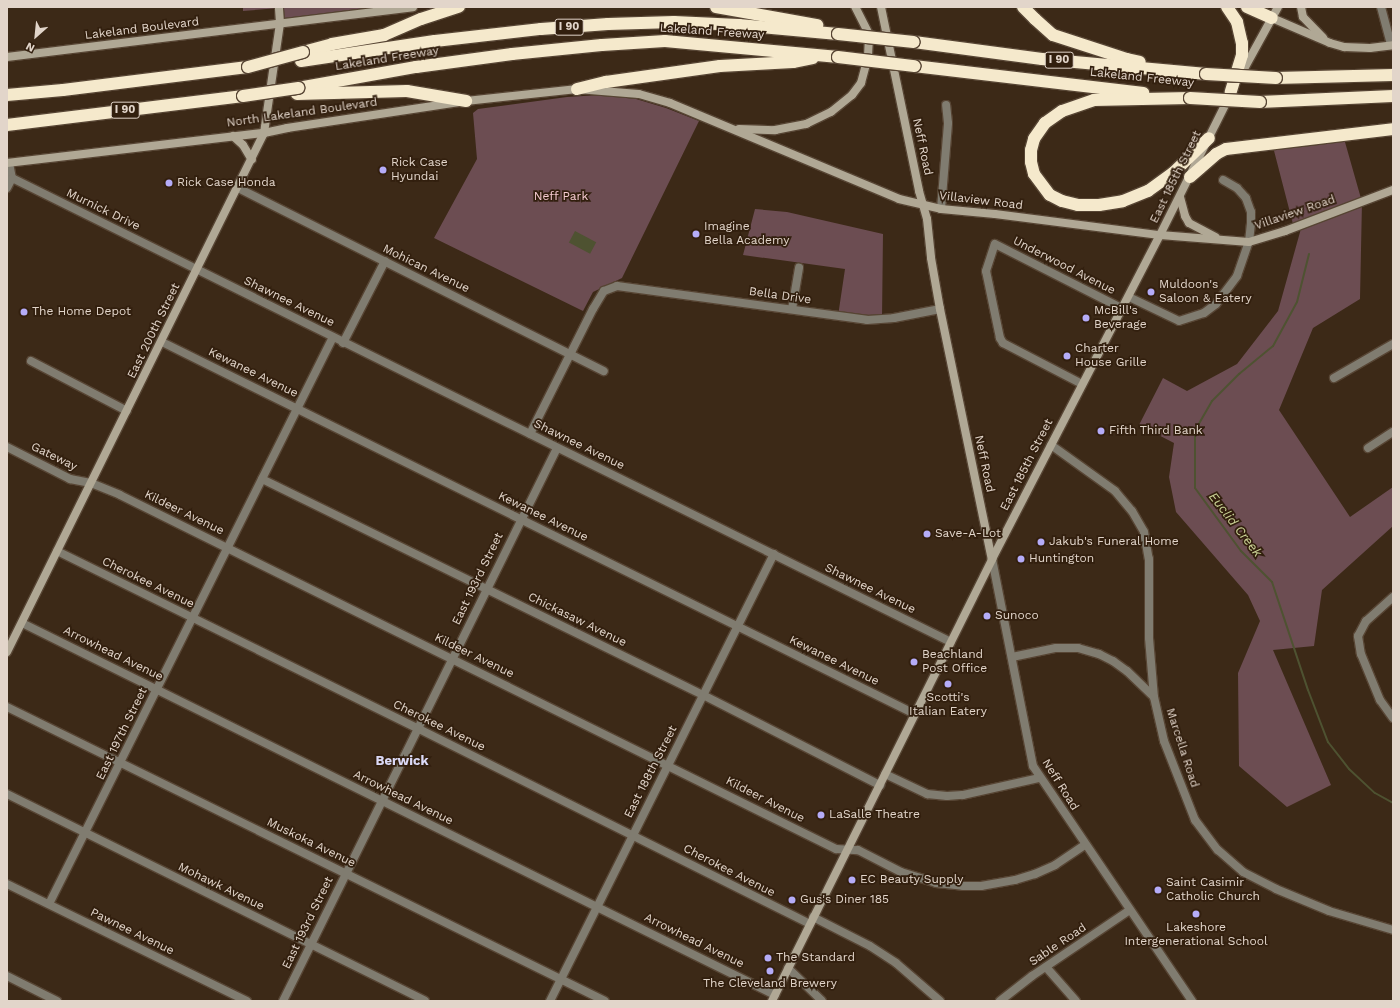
<!DOCTYPE html>
<style>
body{margin:0}
#map{position:relative;width:1400px;height:1008px;overflow:hidden;background:#3c2917;font-family:"Work Sans",sans-serif}
div>[style]{position:absolute}
[style*='--x']{left:calc(var(--x)*1px);top:calc(var(--y)*1px);width:calc(var(--w)*1px);rotate:calc(var(--a)*1deg)}
.green>*{inset:0;background:#6c4d52}
.water>*{inset:0;background:#4e5231;transform-origin:0 0}
.stream>*{height:2px;margin:-1px;padding:0 1px;transform-origin:1px;border-radius:1px;background:#4e5231}
.roads{filter:drop-shadow(1px 0 #574534) drop-shadow(-1px 0 #574534) drop-shadow(0 1px #574534) drop-shadow(0 -1px #574534)}
.street>*{height:8px;margin:-4px;padding:0 4px;transform-origin:4px;border-radius:4px;background:#807c70}
.secondary>*{height:8px;margin:-4px;padding:0 4px;transform-origin:4px;border-radius:4px;background:#b0a895}
.highway>*{height:12px;margin:-6px;padding:0 6px;transform-origin:6px;border-radius:6px;background:#f5e9cc}
.bridges{filter:drop-shadow(1px 0 #574534) drop-shadow(-1px 0 #574534) drop-shadow(0 1px #574534) drop-shadow(0 -1px #574534)}
.highway-bridge>*{height:12px;margin:-6px;padding:0 6px;transform-origin:6px;border-radius:6px;background:#f5e9cc}
.dots>*{width:11px;height:11px;translate:-50% -50%;box-sizing:border-box;border:2px solid #321f0e;border-radius:50%}
span{translate:-50% -50%;white-space:nowrap;text-align:center;line-height:1.15;-webkit-text-stroke:3.5px #321f0e;paint-order:stroke}
.shield-label span{padding:1px 3px;background:#321f0e;border:1px solid;border-radius:3px;-webkit-text-stroke-width:0}
.shield-label{font-size:11px;color:#e2d5ca;font-weight:700}
.street-label{font-size:12px;color:#e2d5ca}
.poi-label{font-size:12px;color:#e2d5ca}
.left{translate:0 -50%;text-align:left}
.park-label{font-size:12px;color:#f6cbd1}
.water-label{font-size:13px;color:#cad295;font-style:italic}
.neighbourhood-label{font-size:13px;color:#dbd9f6;font-weight:700}
.frame{position:absolute;inset:0;border:8px solid #e2d5ca;pointer-events:none}
.north{position:absolute;left:16px;top:16px;width:40px;height:40px;-webkit-text-stroke:3px #321f0e;paint-order:stroke;rotate:207deg;font-size:11px;font-weight:700;line-height:16px;text-align:center;color:#e2d5ca}
.north::after{content:'';display:block;margin:auto;width:14px;height:18px;background:#e2d5ca;clip-path:polygon(50% 0,100% 100%,50% 72%,0 100%)}
</style>
<div id="map">
<div class="green">
<div style="clip-path:polygon(243px 7px,413px 7px,280px 23px,279px 8px,243px 11px)"></div>
<div style="clip-path:polygon(600px 95px,636px 99px,666px 108px,699px 121px,622px 278px,593px 292px,583px 311px,434px 238px,477px 159px,473px 113px,478px 109px,567px 97px)"></div>
<div style="clip-path:polygon(1343px 135px,1362px 202px,1360px 299px,1313px 328px,1279px 410px,1350px 517px,1393px 487px,1393px 526px,1322px 590px,1314px 646px,1273px 650px,1331px 785px,1287px 807px,1239px 766px,1238px 673px,1260px 621px,1248px 595px,1176px 512px,1169px 477px,1174px 443px,1139px 425px,1163px 378px,1187px 391px,1237px 364px,1278px 311px,1302px 225px,1294px 228px,1272px 143px)"></div>
<div style="clip-path:polygon(755px 209px,787px 212px,883px 234px,882px 319px,838px 316px,845px 269px,743px 255px)"></div>
</div>
<div class="water">
<div style="left:575px;top:231px;width:24px;height:13px;rotate:28deg"></div>
</div>
<div class="stream">
<div style="--x:1309;--y:254;--w:49;--a:104"></div>
<div style="--x:1297;--y:302;--w:50;--a:118.6"></div>
<div style="--x:1273;--y:346;--w:44;--a:140.5"></div>
<div style="--x:1239;--y:374;--w:38;--a:135"></div>
<div style="--x:1212;--y:401;--w:34;--a:120"></div>
<div style="--x:1195;--y:430;--w:58;--a:90"></div>
<div style="--x:1195;--y:488;--w:78;--a:53.9"></div>
<div style="--x:1241;--y:551;--w:44;--a:45"></div>
<div style="--x:1272;--y:582;--w:114;--a:71.6"></div>
<div style="--x:1308;--y:690;--w:56;--a:69"></div>
<div style="--x:1328;--y:742;--w:34;--a:52"></div>
<div style="--x:1349;--y:769;--w:35;--a:43"></div>
<div style="--x:1375;--y:793;--w:21;--a:29"></div>
</div>
<div class="roads">
<div class="street">
<div style="--x:1381;--y:7;--w:39;--a:75"></div>
<div style="--x:9;--y:163;--w:15;--a:79"></div>
<div style="--x:12;--y:178;--w:1047;--a:26.3"></div>
<div style="--x:7;--y:188;--w:11;--a:-63"></div>
<div style="--x:238;--y:188;--w:409;--a:26.6"></div>
<div style="--x:941;--y:209;--w:86;--a:-85.3"></div>
<div style="--x:948;--y:123;--w:18;--a:-96"></div>
<div style="--x:1129;--y:297;--w:55;--a:25.6"></div>
<div style="--x:1179;--y:321;--w:26;--a:-18"></div>
<div style="--x:1204;--y:313;--w:15;--a:-37"></div>
<div style="--x:1216;--y:304;--w:35;--a:-53"></div>
<div style="--x:1237;--y:276;--w:36;--a:-71"></div>
<div style="--x:1249;--y:242;--w:19;--a:-84"></div>
<div style="--x:1251;--y:223;--w:11;--a:-90"></div>
<div style="--x:1251;--y:212;--w:15;--a:-110"></div>
<div style="--x:1246;--y:198;--w:13;--a:-132"></div>
<div style="--x:1237;--y:188;--w:16;--a:-150"></div>
<div style="--x:792;--y:309;--w:42;--a:-80.3"></div>
<div style="--x:162;--y:342;--w:840;--a:26.29"></div>
<div style="--x:343;--y:343;--w:92;--a:-62.9"></div>
<div style="--x:31;--y:361;--w:108;--a:27.5"></div>
<div style="--x:1334;--y:378;--w:68;--a:-30"></div>
<div style="--x:1082;--y:384;--w:89;--a:-152.6"></div>
<div style="--x:1003;--y:343;--w:6;--a:-121"></div>
<div style="--x:1000;--y:338;--w:68;--a:-101.8"></div>
<div style="--x:986;--y:271;--w:28;--a:-72"></div>
<div style="--x:995;--y:244;--w:144;--a:26.9"></div>
<div style="--x:530;--y:434;--w:140;--a:-63.3"></div>
<div style="--x:593;--y:309;--w:21;--a:-59"></div>
<div style="--x:604;--y:291;--w:14;--a:-21"></div>
<div style="--x:617;--y:286;--w:252;--a:7.7"></div>
<div style="--x:867;--y:320;--w:27;--a:-4"></div>
<div style="--x:894;--y:318;--w:47;--a:-11.1"></div>
<div style="--x:1051;--y:445;--w:79;--a:35.7"></div>
<div style="--x:1115;--y:491;--w:26;--a:50"></div>
<div style="--x:1132;--y:511;--w:24;--a:60"></div>
<div style="--x:1144;--y:532;--w:27;--a:80"></div>
<div style="--x:1149;--y:559;--w:79;--a:90"></div>
<div style="--x:1149;--y:638;--w:59;--a:85.2"></div>
<div style="--x:1154;--y:697;--w:45;--a:77.2"></div>
<div style="--x:1164;--y:741;--w:85;--a:68.6"></div>
<div style="--x:1195;--y:820;--w:38;--a:53"></div>
<div style="--x:1218;--y:850;--w:33;--a:41"></div>
<div style="--x:1243;--y:872;--w:37;--a:27"></div>
<div style="--x:1276;--y:889;--w:57;--a:22.5"></div>
<div style="--x:1329;--y:911;--w:67;--a:16.5"></div>
<div style="--x:7;--y:447;--w:71;--a:26.9"></div>
<div style="--x:70;--y:479;--w:21;--a:11"></div>
<div style="--x:91;--y:483;--w:31;--a:22"></div>
<div style="--x:120;--y:495;--w:799;--a:26.31"></div>
<div style="--x:836;--y:849;--w:22;--a:3"></div>
<div style="--x:858;--y:850;--w:48;--a:27.1"></div>
<div style="--x:901;--y:872;--w:37;--a:17"></div>
<div style="--x:936;--y:883;--w:27;--a:6"></div>
<div style="--x:963;--y:886;--w:18;--a:0"></div>
<div style="--x:981;--y:886;--w:35;--a:-10"></div>
<div style="--x:1015;--y:880;--w:21;--a:-17"></div>
<div style="--x:1035;--y:874;--w:22;--a:-24"></div>
<div style="--x:1055;--y:865;--w:36;--a:-34"></div>
<div style="--x:1368;--y:448;--w:30;--a:-33"></div>
<div style="--x:262;--y:479;--w:491;--a:26.1"></div>
<div style="--x:703;--y:695;--w:199;--a:27"></div>
<div style="--x:57;--y:551;--w:403;--a:26.2"></div>
<div style="--x:419;--y:729;--w:437;--a:26.5"></div>
<div style="--x:992;--y:559;--w:211;--a:78.8"></div>
<div style="--x:1033;--y:766;--w:284;--a:55.9"></div>
<div style="--x:1393;--y:597;--w:36;--a:138"></div>
<div style="--x:1366;--y:621;--w:17;--a:118"></div>
<div style="--x:1358;--y:636;--w:18;--a:81"></div>
<div style="--x:1361;--y:654;--w:50;--a:67.6"></div>
<div style="--x:1380;--y:700;--w:22;--a:54"></div>
<div style="--x:22;--y:623;--w:840;--a:26.29"></div>
<div style="--x:1012;--y:657;--w:45;--a:-11.6"></div>
<div style="--x:1056;--y:648;--w:22;--a:0"></div>
<div style="--x:1078;--y:648;--w:22;--a:16"></div>
<div style="--x:1099;--y:654;--w:16;--a:27"></div>
<div style="--x:1113;--y:661;--w:17;--a:36"></div>
<div style="--x:1127;--y:671;--w:37;--a:44"></div>
<div style="--x:7;--y:707;--w:666;--a:26.18"></div>
<div style="--x:885;--y:774;--w:47;--a:25.5"></div>
<div style="--x:927;--y:794;--w:20;--a:6"></div>
<div style="--x:947;--y:796;--w:16;--a:-4"></div>
<div style="--x:963;--y:795;--w:78;--a:-12.6"></div>
<div style="--x:7;--y:794;--w:466;--a:26.3"></div>
<div style="--x:7;--y:884;--w:267;--a:26"></div>
<div style="--x:49;--y:904;--w:634;--a:-63.39"></div>
<div style="--x:813;--y:917;--w:64;--a:27"></div>
<div style="--x:870;--y:946;--w:31;--a:33"></div>
<div style="--x:896;--y:963;--w:58;--a:40.8"></div>
<div style="--x:1046;--y:967;--w:45;--a:48.6"></div>
<div style="--x:788;--y:968;--w:47;--a:44.1"></div>
<div style="--x:7;--y:976;--w:56;--a:26.6"></div>
<div style="--x:283;--y:1001;--w:617;--a:-63.64"></div>
<div style="--x:550;--y:1001;--w:500;--a:-63.4"></div>
<div style="--x:1000;--y:1001;--w:41;--a:-38"></div>
<div style="--x:1032;--y:976;--w:118;--a:-34"></div>
</div>
<div class="secondary">
<div style="--x:881;--y:7;--w:188;--a:78.3"></div>
<div style="--x:919;--y:191;--w:29;--a:74"></div>
<div style="--x:927;--y:219;--w:39;--a:84"></div>
<div style="--x:931;--y:258;--w:52;--a:80"></div>
<div style="--x:940;--y:309;--w:255;--a:78.3"></div>
<div style="--x:1301;--y:7;--w:10;--a:79"></div>
<div style="--x:1303;--y:17;--w:29;--a:46"></div>
<div style="--x:1272;--y:18;--w:63;--a:23.3"></div>
<div style="--x:1330;--y:43;--w:15;--a:16"></div>
<div style="--x:1344;--y:47;--w:26;--a:2"></div>
<div style="--x:1370;--y:48;--w:23;--a:-7"></div>
<div style="--x:7;--y:57;--w:409;--a:-7"></div>
<div style="--x:1239;--y:78;--w:81;--a:-61.2"></div>
<div style="--x:739;--y:129;--w:36;--a:2"></div>
<div style="--x:775;--y:130;--w:32;--a:-11"></div>
<div style="--x:806;--y:124;--w:28;--a:-26"></div>
<div style="--x:831;--y:112;--w:27;--a:-39"></div>
<div style="--x:852;--y:95;--w:15;--a:-53"></div>
<div style="--x:861;--y:83;--w:28;--a:-75"></div>
<div style="--x:868;--y:56;--w:22;--a:-87"></div>
<div style="--x:869;--y:34;--w:30;--a:-117"></div>
<div style="--x:233;--y:136;--w:13;--a:42"></div>
<div style="--x:243;--y:145;--w:17;--a:59"></div>
<div style="--x:7;--y:163;--w:259;--a:-6.7"></div>
<div style="--x:264;--y:133;--w:24;--a:-12"></div>
<div style="--x:287;--y:128;--w:181;--a:-8.6"></div>
<div style="--x:466;--y:101;--w:112;--a:-6.2"></div>
<div style="--x:577;--y:89;--w:62;--a:4.6"></div>
<div style="--x:639;--y:94;--w:32;--a:16"></div>
<div style="--x:670;--y:103;--w:248;--a:22.7"></div>
<div style="--x:899;--y:199;--w:43;--a:13.4"></div>
<div style="--x:941;--y:209;--w:54;--a:5.3"></div>
<div style="--x:995;--y:214;--w:166;--a:7.3"></div>
<div style="--x:1160;--y:235;--w:89;--a:4.5"></div>
<div style="--x:1249;--y:242;--w:38;--a:-17"></div>
<div style="--x:1285;--y:231;--w:116;--a:-20.8"></div>
<div style="--x:1180;--y:197;--w:20;--a:75"></div>
<div style="--x:1185;--y:216;--w:8;--a:60"></div>
<div style="--x:1189;--y:223;--w:30;--a:28"></div>
<div style="--x:7;--y:652;--w:579;--a:-63.66"></div>
<div style="--x:264;--y:133;--w:111;--a:-81.7"></div>
<div style="--x:280;--y:23;--w:16;--a:-94"></div>
<div style="--x:772;--y:1001;--w:494;--a:-63.5"></div>
<div style="--x:992;--y:559;--w:365;--a:-62.6"></div>
<div style="--x:1160;--y:235;--w:154;--a:-63.4"></div>
</div>
<div class="highway">
<div style="--x:716;--y:7;--w:103;--a:10.1"></div>
<div style="--x:1023;--y:7;--w:17;--a:45"></div>
<div style="--x:1035;--y:19;--w:24;--a:42"></div>
<div style="--x:1053;--y:35;--w:78;--a:18"></div>
<div style="--x:1127;--y:59;--w:13;--a:13"></div>
<div style="--x:1227;--y:7;--w:18;--a:56"></div>
<div style="--x:1237;--y:22;--w:22;--a:77"></div>
<div style="--x:1242;--y:43;--w:12;--a:90"></div>
<div style="--x:1242;--y:55;--w:39;--a:107"></div>
<div style="--x:1247;--y:7;--w:27;--a:24"></div>
<div style="--x:914;--y:42;--w:129;--a:7.6"></div>
<div style="--x:1042;--y:59;--w:165;--a:5.2"></div>
<div style="--x:303;--y:52;--w:30;--a:-15"></div>
<div style="--x:332;--y:44;--w:53;--a:-9.8"></div>
<div style="--x:384;--y:35;--w:40;--a:-23.4"></div>
<div style="--x:421;--y:19;--w:40;--a:-18"></div>
<div style="--x:301;--y:61;--w:135;--a:-8.5"></div>
<div style="--x:435;--y:41;--w:107;--a:-6.5"></div>
<div style="--x:541;--y:29;--w:67;--a:-4.3"></div>
<div style="--x:608;--y:24;--w:66;--a:-1.7"></div>
<div style="--x:674;--y:22;--w:65;--a:2.6"></div>
<div style="--x:739;--y:25;--w:99;--a:5.2"></div>
<div style="--x:914;--y:66;--w:231;--a:6.7"></div>
<div style="--x:1276;--y:78;--w:117;--a:-1.5"></div>
<div style="--x:298;--y:88;--w:120;--a:-10.1"></div>
<div style="--x:416;--y:67;--w:97;--a:-7.7"></div>
<div style="--x:512;--y:54;--w:90;--a:-5.7"></div>
<div style="--x:602;--y:45;--w:63;--a:-3.6"></div>
<div style="--x:665;--y:41;--w:174;--a:5.3"></div>
<div style="--x:577;--y:89;--w:30;--a:-14"></div>
<div style="--x:606;--y:82;--w:115;--a:-8"></div>
<div style="--x:720;--y:66;--w:73;--a:-3.1"></div>
<div style="--x:793;--y:62;--w:20;--a:-11"></div>
<div style="--x:297;--y:94;--w:110;--a:-1.6"></div>
<div style="--x:407;--y:91;--w:60;--a:9.6"></div>
<div style="--x:7;--y:95;--w:56;--a:-5.1"></div>
<div style="--x:63;--y:90;--w:186;--a:-7.1"></div>
<div style="--x:1190;--y:98;--w:96;--a:178.8"></div>
<div style="--x:1094;--y:100;--w:34;--a:161"></div>
<div style="--x:1062;--y:111;--w:21;--a:145"></div>
<div style="--x:1045;--y:123;--w:19;--a:125"></div>
<div style="--x:1034;--y:139;--w:11;--a:105"></div>
<div style="--x:1031;--y:150;--w:12;--a:90"></div>
<div style="--x:1031;--y:162;--w:12;--a:76"></div>
<div style="--x:1034;--y:174;--w:26;--a:53"></div>
<div style="--x:1050;--y:195;--w:13;--a:27"></div>
<div style="--x:1062;--y:201;--w:16;--a:14"></div>
<div style="--x:1078;--y:205;--w:21;--a:0"></div>
<div style="--x:1099;--y:205;--w:24;--a:-9"></div>
<div style="--x:1123;--y:201;--w:27;--a:-22"></div>
<div style="--x:1148;--y:191;--w:31;--a:-36"></div>
<div style="--x:1173;--y:173;--w:50;--a:-44.2"></div>
<div style="--x:1260;--y:102;--w:133;--a:-2.6"></div>
<div style="--x:7;--y:125;--w:238;--a:-7"></div>
<div style="--x:1190;--y:177;--w:35;--a:-41"></div>
<div style="--x:1216;--y:154;--w:11;--a:-27"></div>
<div style="--x:1226;--y:149;--w:168;--a:-6.8"></div>
</div>
</div>
<div class="bridges">
<div class="highway-bridge">
<div style="--x:838;--y:34;--w:76;--a:6"></div>
<div style="--x:838;--y:57;--w:77;--a:6.8"></div>
<div style="--x:248;--y:67;--w:57;--a:-15.3"></div>
<div style="--x:1206;--y:74;--w:70;--a:3.3"></div>
<div style="--x:243;--y:96;--w:56;--a:-8.3"></div>
<div style="--x:1190;--y:98;--w:70;--a:3.3"></div>
</div>
</div>
<div class="dots">
<div style="left:383px;top:170px;background:#b5acf8"></div>
<div style="left:169px;top:183px;background:#b5acf8"></div>
<div style="left:696px;top:234px;background:#b5acf8"></div>
<div style="left:1151px;top:292px;background:#b5acf8"></div>
<div style="left:24px;top:312px;background:#b5acf8"></div>
<div style="left:1086px;top:318px;background:#b5acf8"></div>
<div style="left:1067px;top:356px;background:#b5acf8"></div>
<div style="left:1101px;top:431px;background:#b5acf8"></div>
<div style="left:927px;top:534px;background:#b5acf8"></div>
<div style="left:1041px;top:542px;background:#b5acf8"></div>
<div style="left:1021px;top:559px;background:#b5acf8"></div>
<div style="left:987px;top:616px;background:#b5acf8"></div>
<div style="left:914px;top:662px;background:#b5acf8"></div>
<div style="left:948px;top:684px;background:#b5acf8"></div>
<div style="left:821px;top:815px;background:#b5acf8"></div>
<div style="left:852px;top:880px;background:#b5acf8"></div>
<div style="left:1158px;top:890px;background:#b5acf8"></div>
<div style="left:792px;top:900px;background:#b5acf8"></div>
<div style="left:1196px;top:914px;background:#b5acf8"></div>
<div style="left:768px;top:958px;background:#b5acf8"></div>
<div style="left:770px;top:971px;background:#b5acf8"></div>
</div>
<div class="shield-label">
<span style="left:569px;top:27px">I 90</span>
<span style="left:1059px;top:60px">I 90</span>
<span style="left:125px;top:110px">I 90</span>
</div>
<div class="street-label">
<span style="left:142px;top:29px;rotate:-7deg">Lakeland Boulevard</span>
<span style="left:712px;top:32px;rotate:4deg">Lakeland Freeway</span>
<span style="left:387px;top:59px;rotate:-9deg">Lakeland Freeway</span>
<span style="left:1142px;top:78px;rotate:6deg">Lakeland Freeway</span>
<span style="left:302px;top:113px;rotate:-8deg">North Lakeland Boulevard</span>
<span style="left:922px;top:147px;rotate:78deg">Neff Road</span>
<span style="left:1176px;top:177px;rotate:-64deg">East 185th Street</span>
<span style="left:981px;top:201px;rotate:7deg">Villaview Road</span>
<span style="left:103px;top:210px;rotate:26deg">Murnick Drive</span>
<span style="left:1295px;top:213px;rotate:-19deg">Villaview Road</span>
<span style="left:1064px;top:266px;rotate:27deg">Underwood Avenue</span>
<span style="left:426px;top:269px;rotate:26deg">Mohican Avenue</span>
<span style="left:780px;top:296px;rotate:8deg">Bella Drive</span>
<span style="left:289px;top:302px;rotate:26deg">Shawnee Avenue</span>
<span style="left:154px;top:331px;rotate:-64deg">East 200th Street</span>
<span style="left:253px;top:373px;rotate:26deg">Kewanee Avenue</span>
<span style="left:579px;top:445px;rotate:26deg">Shawnee Avenue</span>
<span style="left:54px;top:457px;rotate:26deg">Gateway</span>
<span style="left:984px;top:464px;rotate:78deg">Neff Road</span>
<span style="left:1027px;top:465px;rotate:-63deg">East 185th Street</span>
<span style="left:184px;top:513px;rotate:26deg">Kildeer Avenue</span>
<span style="left:543px;top:517px;rotate:26deg">Kewanee Avenue</span>
<span style="left:478px;top:579px;rotate:-64deg">East 193rd Street</span>
<span style="left:148px;top:583px;rotate:26deg">Cherokee Avenue</span>
<span style="left:870px;top:589px;rotate:26deg">Shawnee Avenue</span>
<span style="left:577px;top:620px;rotate:26deg">Chickasaw Avenue</span>
<span style="left:113px;top:654px;rotate:26deg">Arrowhead Avenue</span>
<span style="left:474px;top:656px;rotate:26deg">Kildeer Avenue</span>
<span style="left:834px;top:661px;rotate:26deg">Kewanee Avenue</span>
<span style="left:439px;top:726px;rotate:26deg">Cherokee Avenue</span>
<span style="left:122px;top:734px;rotate:-64deg">East 197th Street</span>
<span style="left:1182px;top:748px;rotate:72deg">Marcella Road</span>
<span style="left:651px;top:772px;rotate:-63deg">East 188th Street</span>
<span style="left:1060px;top:785px;rotate:58deg">Neff Road</span>
<span style="left:403px;top:798px;rotate:26deg">Arrowhead Avenue</span>
<span style="left:765px;top:800px;rotate:27deg">Kildeer Avenue</span>
<span style="left:311px;top:843px;rotate:26deg">Muskoka Avenue</span>
<span style="left:729px;top:871px;rotate:27deg">Cherokee Avenue</span>
<span style="left:221px;top:887px;rotate:26deg">Mohawk Avenue</span>
<span style="left:308px;top:923px;rotate:-64deg">East 193rd Street</span>
<span style="left:132px;top:932px;rotate:26deg">Pawnee Avenue</span>
<span style="left:694px;top:941px;rotate:26deg">Arrowhead Avenue</span>
<span style="left:1058px;top:945px;rotate:-34deg">Sable Road</span>
</div>
<div class="poi-label">
<span class="left" style="left:391px;top:170px">Rick Case<br>Hyundai</span>
<span class="left" style="left:177px;top:183px">Rick Case Honda</span>
<span class="left" style="left:704px;top:234px">Imagine<br>Bella Academy</span>
<span class="left" style="left:1159px;top:292px">Muldoon's<br>Saloon &amp; Eatery</span>
<span class="left" style="left:1094px;top:318px">McBill's<br>Beverage</span>
<span class="left" style="left:32px;top:312px">The Home Depot</span>
<span class="left" style="left:1075px;top:356px">Charter<br>House Grille</span>
<span class="left" style="left:1109px;top:431px">Fifth Third Bank</span>
<span class="left" style="left:935px;top:534px">Save-A-Lot</span>
<span class="left" style="left:1049px;top:542px">Jakub's Funeral Home</span>
<span class="left" style="left:1029px;top:559px">Huntington</span>
<span class="left" style="left:995px;top:616px">Sunoco</span>
<span class="left" style="left:922px;top:662px">Beachland<br>Post Office</span>
<span style="left:948px;top:705px">Scotti's<br>Italian Eatery</span>
<span class="left" style="left:829px;top:815px">LaSalle Theatre</span>
<span class="left" style="left:860px;top:880px">EC Beauty Supply</span>
<span class="left" style="left:1166px;top:890px">Saint Casimir<br>Catholic Church</span>
<span class="left" style="left:800px;top:900px">Gus's Diner 185</span>
<span style="left:1196px;top:935px">Lakeshore<br>Intergenerational School</span>
<span class="left" style="left:776px;top:958px">The Standard</span>
<span style="left:770px;top:984px">The Cleveland Brewery</span>
</div>
<div class="park-label">
<span style="left:561px;top:197px">Neff Park</span>
</div>
<div class="water-label">
<span style="left:1235px;top:525px;rotate:52deg">Euclid Creek</span>
</div>
<div class="neighbourhood-label">
<span style="left:402px;top:761px">Berwick</span>
</div>
<div class="frame"></div>
<div class="north">N</div>
</div>
